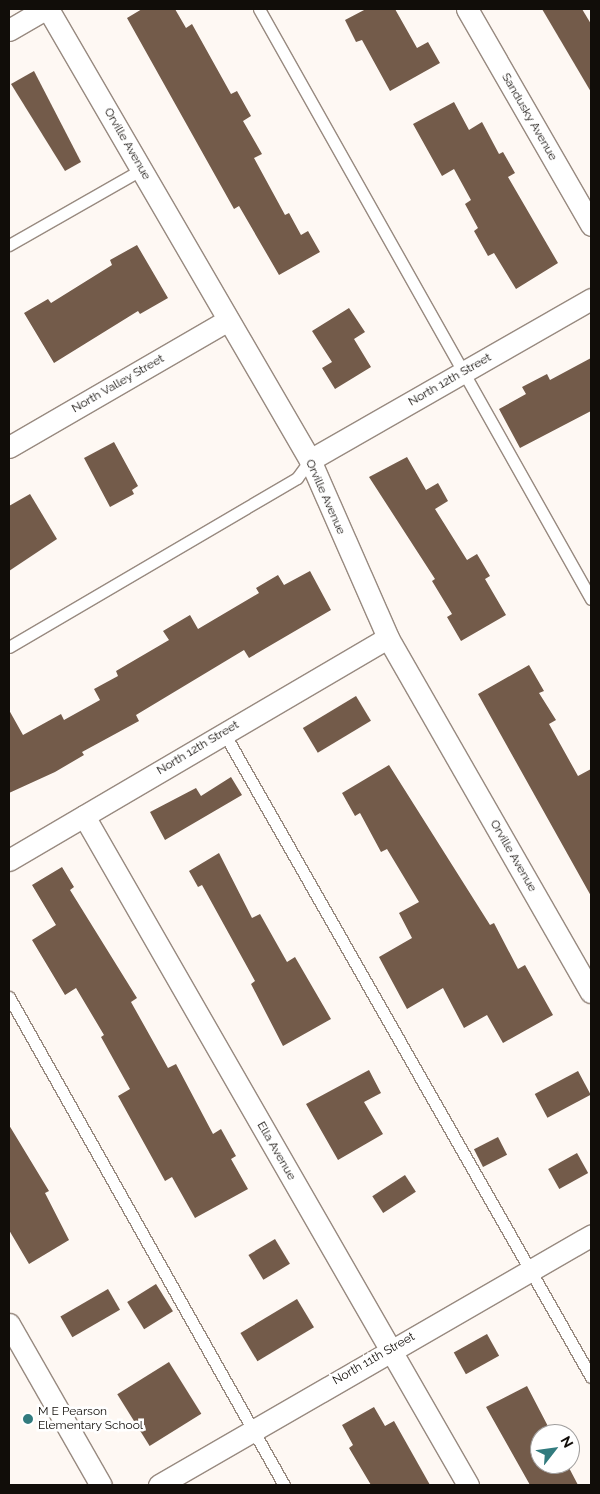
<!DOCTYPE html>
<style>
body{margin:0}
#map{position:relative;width:600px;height:1494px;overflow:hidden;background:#fef8f3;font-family:Raleway,sans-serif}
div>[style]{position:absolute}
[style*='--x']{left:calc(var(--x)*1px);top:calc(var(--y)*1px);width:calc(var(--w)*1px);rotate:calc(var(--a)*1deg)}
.building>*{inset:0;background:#735b4a;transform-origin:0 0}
.roads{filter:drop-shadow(1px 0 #988a80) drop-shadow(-1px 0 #988a80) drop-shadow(0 1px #988a80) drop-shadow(0 -1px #988a80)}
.lane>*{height:11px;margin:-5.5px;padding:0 5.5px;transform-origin:5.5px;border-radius:5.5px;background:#fff}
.street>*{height:21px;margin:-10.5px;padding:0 10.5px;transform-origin:10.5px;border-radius:10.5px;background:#fff}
.dots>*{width:14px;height:14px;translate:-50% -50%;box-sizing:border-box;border:2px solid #fff;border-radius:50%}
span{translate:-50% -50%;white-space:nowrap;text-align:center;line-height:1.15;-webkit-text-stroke:5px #fff;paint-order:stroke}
.street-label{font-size:12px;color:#110d09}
.poi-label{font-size:12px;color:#110d09}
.left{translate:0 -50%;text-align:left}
.frame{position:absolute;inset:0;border:10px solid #110d09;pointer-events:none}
.north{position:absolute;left:530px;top:1424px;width:50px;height:50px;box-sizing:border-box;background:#fff;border:1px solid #a09e9d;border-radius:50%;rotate:60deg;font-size:14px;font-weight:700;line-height:20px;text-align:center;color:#110d09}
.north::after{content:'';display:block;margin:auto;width:18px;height:22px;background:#327b7e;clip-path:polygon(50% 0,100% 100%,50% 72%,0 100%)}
</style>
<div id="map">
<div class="building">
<div style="clip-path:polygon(142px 9px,175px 9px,186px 28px,192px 24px,231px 94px,237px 91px,251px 116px,243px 121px,262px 154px,254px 158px,285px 215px,289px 213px,301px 235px,308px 231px,320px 252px,279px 275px,239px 206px,234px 209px,127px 18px)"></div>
<div style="clip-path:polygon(366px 9px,395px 9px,417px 48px,428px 42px,440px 63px,390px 91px,362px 40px,356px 42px,345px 20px)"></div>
<div style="clip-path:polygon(542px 9px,582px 9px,591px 24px,591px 92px)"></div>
<div style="clip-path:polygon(34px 71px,81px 162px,65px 171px,11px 84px)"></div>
<div style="clip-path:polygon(454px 102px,469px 130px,482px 122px,499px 154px,503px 152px,515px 173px,508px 177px,558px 263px,516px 289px,494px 253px,488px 256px,474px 231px,478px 228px,465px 204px,471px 200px,454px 169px,442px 176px,413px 124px)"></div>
<div style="clip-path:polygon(137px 245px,168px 298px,140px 314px,138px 311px,54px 363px,24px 313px,48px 299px,51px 303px,112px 265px,110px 260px)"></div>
<div style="clip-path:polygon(349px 308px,365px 332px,354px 339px,371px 367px,335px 389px,322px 368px,332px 362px,312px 331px)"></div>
<div style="clip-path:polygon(591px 358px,591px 411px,520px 448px,499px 409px,526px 394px,522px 387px,547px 374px,550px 380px)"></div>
<div style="clip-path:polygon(114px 442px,138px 486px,132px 490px,134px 494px,110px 507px,84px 458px)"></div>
<div style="clip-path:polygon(407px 457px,426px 490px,438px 483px,448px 501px,435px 509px,467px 560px,477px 554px,490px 576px,485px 579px,506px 615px,461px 641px,447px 617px,452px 614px,432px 581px,435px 579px,369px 477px)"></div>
<div style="clip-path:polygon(30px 494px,57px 539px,9px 571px,9px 506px)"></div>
<div style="clip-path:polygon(310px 571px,331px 610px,249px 658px,244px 650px,136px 715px,139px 721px,82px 752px,84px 755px,55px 772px,9px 793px,9px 710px,23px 735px,61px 714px,64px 720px,100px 700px,94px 689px,118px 676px,116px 671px,169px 640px,163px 631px,190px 615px,198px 629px,259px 593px,256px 588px,278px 575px,284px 585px)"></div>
<div style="clip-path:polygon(529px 665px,544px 691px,539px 693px,556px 720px,549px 724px,578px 776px,591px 769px,591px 896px,478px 694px)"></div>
<div style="left:356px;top:696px;width:29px;height:62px;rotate:59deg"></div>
<div style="clip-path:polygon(389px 765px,490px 925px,494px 923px,518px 969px,525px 965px,553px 1015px,503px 1043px,487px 1015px,464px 1028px,443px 988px,407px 1009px,379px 957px,412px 938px,399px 913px,419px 902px,387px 849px,381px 852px,360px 813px,355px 816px,342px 793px)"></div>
<div style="clip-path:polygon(231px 777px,242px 795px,165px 840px,150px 812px,196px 788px,201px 796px)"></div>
<div style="clip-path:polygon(219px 853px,252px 918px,260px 914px,287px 962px,295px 957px,331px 1019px,283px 1046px,251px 984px,255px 981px,202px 885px,198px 887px,189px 871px)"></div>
<div style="clip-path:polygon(62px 867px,74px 887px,70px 890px,137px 998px,131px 1002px,168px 1068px,176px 1064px,213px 1134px,221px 1129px,236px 1156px,231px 1159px,248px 1189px,195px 1218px,172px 1177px,165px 1181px,118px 1096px,130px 1089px,101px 1037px,104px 1035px,76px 988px,65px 995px,32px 940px,56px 925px,32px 885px)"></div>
<div style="clip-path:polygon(369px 1070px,381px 1093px,364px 1102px,383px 1134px,338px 1160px,306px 1104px)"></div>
<div style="left:578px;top:1071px;width:27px;height:49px;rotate:62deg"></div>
<div style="clip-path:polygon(9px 1125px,49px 1191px,45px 1193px,69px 1240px,29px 1264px,9px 1230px)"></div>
<div style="left:498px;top:1137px;width:20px;height:27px;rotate:63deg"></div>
<div style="left:577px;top:1153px;width:23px;height:33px;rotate:61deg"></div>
<div style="left:405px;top:1175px;width:20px;height:39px;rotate:57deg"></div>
<div style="left:275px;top:1239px;width:29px;height:31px;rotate:59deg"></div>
<div style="left:156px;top:1284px;width:32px;height:34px;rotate:58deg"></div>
<div style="left:108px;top:1289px;width:24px;height:55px;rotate:60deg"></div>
<div style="left:297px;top:1299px;width:33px;height:66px;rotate:59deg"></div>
<div style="left:487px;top:1334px;width:25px;height:38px;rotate:61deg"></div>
<div style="left:169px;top:1362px;width:61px;height:61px;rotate:58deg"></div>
<div style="clip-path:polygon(527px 1386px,552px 1434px,540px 1434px,540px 1464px,567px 1464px,578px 1485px,530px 1485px,486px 1407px)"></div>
<div style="clip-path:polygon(374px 1407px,385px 1426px,394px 1421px,430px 1485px,371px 1485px,349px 1448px,353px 1445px,342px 1425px)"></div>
</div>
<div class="roads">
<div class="lane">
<div style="--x:259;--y:9;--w:677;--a:60.63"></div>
<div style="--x:9;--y:245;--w:153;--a:-29.7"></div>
<div style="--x:9;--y:647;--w:334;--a:-30.4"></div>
<div style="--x:297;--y:478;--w:22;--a:-54"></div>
<div style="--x:224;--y:733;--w:741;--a:60.32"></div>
<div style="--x:9;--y:997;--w:560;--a:60.6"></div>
</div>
<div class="street">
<div style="--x:48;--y:9;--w:522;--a:59.85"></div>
<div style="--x:310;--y:460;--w:194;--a:66.3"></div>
<div style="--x:388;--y:638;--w:408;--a:60.2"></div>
<div style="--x:467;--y:9;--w:249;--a:60.1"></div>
<div style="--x:9;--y:30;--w:42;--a:-30.3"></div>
<div style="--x:9;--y:447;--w:253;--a:-30.1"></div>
<div style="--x:310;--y:460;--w:324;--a:-29.8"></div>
<div style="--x:84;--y:816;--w:771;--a:60.14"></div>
<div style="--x:9;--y:860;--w:439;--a:-30.4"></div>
<div style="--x:9;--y:1324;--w:185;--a:60.3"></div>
<div style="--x:159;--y:1485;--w:499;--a:-30"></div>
</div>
</div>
<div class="dots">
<div style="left:28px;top:1419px;background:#327b7e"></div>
</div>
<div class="street-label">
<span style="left:529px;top:117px;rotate:60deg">Sandusky Avenue</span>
<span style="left:127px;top:144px;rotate:60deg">Orville Avenue</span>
<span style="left:450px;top:380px;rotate:-30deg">North 12th Street</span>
<span style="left:118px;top:384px;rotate:-30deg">North Valley Street</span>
<span style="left:325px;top:497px;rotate:66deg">Orville Avenue</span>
<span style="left:198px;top:748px;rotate:-31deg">North 12th Street</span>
<span style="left:513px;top:856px;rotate:60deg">Orville Avenue</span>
<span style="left:276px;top:1151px;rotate:60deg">Ella Avenue</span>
<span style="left:374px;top:1359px;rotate:-30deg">North 11th Street</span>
</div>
<div class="poi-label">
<span class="left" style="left:38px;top:1419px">M E Pearson<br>Elementary School</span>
</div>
<div class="frame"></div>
<div class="north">N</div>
</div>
